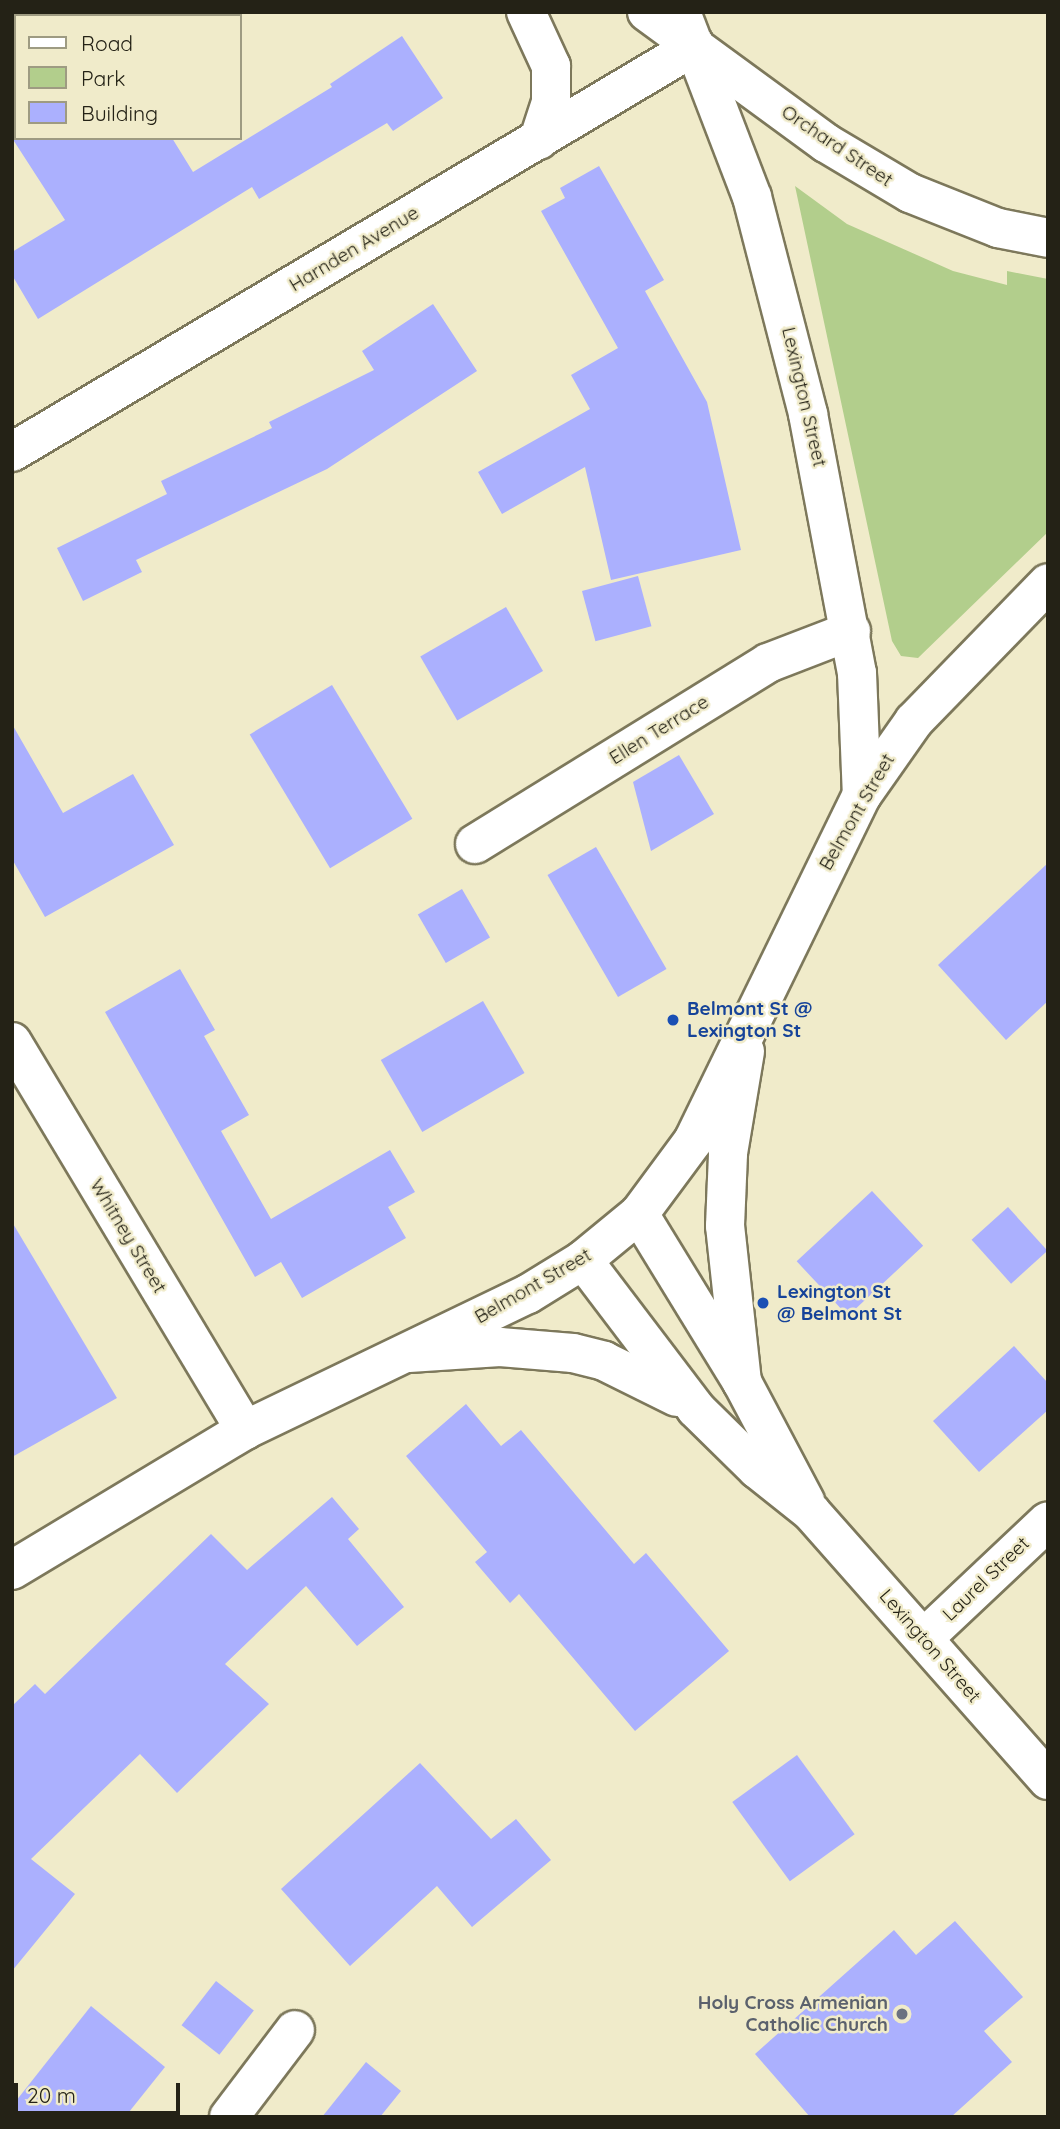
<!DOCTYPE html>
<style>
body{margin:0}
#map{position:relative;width:1060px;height:2129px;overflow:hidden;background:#f0ebca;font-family:Quicksand,sans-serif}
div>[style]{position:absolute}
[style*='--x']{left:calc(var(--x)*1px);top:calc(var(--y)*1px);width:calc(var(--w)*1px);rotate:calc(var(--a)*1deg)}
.green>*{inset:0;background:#b2ce8c}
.building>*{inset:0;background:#abb0fe;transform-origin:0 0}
.roads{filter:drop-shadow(2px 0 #7d785b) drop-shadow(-2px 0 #7d785b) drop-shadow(0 2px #7d785b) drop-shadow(0 -2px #7d785b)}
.minor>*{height:38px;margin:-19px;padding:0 19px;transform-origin:19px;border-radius:19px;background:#fff}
.major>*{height:38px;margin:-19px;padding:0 19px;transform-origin:19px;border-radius:19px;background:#fff}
.dots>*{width:19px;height:19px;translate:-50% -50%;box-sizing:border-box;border:4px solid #f0ebca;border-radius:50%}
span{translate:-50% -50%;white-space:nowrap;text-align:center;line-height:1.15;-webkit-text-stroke:5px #f0ebca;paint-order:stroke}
.street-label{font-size:19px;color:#242216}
.transit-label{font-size:19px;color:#164399;font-weight:700}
.left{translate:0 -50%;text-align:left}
.worship-label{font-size:19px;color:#5b616d;font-weight:700}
.right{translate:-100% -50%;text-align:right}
.frame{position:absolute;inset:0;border:14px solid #242216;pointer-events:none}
.legend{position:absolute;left:14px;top:14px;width:228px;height:126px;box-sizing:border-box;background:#f0ebca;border:2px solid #9e9b82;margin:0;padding:9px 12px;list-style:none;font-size:21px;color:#242216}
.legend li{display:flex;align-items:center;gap:14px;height:35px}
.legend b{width:35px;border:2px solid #9e9b82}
.scale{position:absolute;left:14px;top:2083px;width:166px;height:32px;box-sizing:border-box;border:4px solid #242216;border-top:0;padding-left:9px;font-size:21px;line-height:24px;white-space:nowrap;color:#242216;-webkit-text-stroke:5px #f0ebca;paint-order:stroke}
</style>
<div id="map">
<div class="green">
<div style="clip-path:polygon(795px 186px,847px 224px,953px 271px,1007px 285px,1007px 271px,1048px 279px,1048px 532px,918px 658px,901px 656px,892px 641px)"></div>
</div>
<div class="building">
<div style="clip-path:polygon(402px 36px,443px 98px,393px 131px,387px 123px,259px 199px,252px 187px,38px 319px,12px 275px,12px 252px,65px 220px,12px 138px,172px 138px,193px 172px,332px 87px,330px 84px)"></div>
<div style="clip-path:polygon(599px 166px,664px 280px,645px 291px,707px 402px,741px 550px,611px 580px,585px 467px,502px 514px,478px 472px,590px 409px,571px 375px,618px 348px,541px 211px,565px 198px,560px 188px)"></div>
<div style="clip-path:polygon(433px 304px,477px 371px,327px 469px,136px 560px,142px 572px,83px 601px,57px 548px,167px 494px,161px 481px,272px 428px,269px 422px,374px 370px,362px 351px)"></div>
<div style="left:638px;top:576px;width:52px;height:58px;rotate:75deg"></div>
<div style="left:506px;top:607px;width:74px;height:99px;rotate:60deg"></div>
<div style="left:332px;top:685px;width:156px;height:96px;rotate:59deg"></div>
<div style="clip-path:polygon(12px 724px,63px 813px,133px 774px,174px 845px,45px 917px,12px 859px)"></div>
<div style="clip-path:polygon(679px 755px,714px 814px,651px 851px,633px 782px)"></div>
<div style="left:596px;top:847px;width:141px;height:56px;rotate:60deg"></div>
<div style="clip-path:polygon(1048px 863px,1048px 1001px,1006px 1040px,938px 965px)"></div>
<div style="left:462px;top:889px;width:56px;height:51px;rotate:60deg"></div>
<div style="clip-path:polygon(180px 969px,215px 1030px,204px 1036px,249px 1115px,221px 1131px,271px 1219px,390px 1150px,415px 1192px,388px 1207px,406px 1238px,302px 1298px,281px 1262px,255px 1277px,105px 1012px)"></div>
<div style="left:483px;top:1001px;width:83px;height:118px;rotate:60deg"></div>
<div style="left:872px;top:1191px;width:75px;height:103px;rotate:47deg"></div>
<div style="left:1008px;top:1207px;width:59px;height:49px;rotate:48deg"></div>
<div style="clip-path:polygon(12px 1222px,117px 1398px,12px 1457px)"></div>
<div style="clip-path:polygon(1014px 1346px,1048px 1383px,1048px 1410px,979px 1472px,933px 1421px)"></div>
<div style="clip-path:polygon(466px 1404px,501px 1446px,521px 1430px,634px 1564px,646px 1553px,729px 1651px,635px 1731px,519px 1594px,510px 1603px,475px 1562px,487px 1552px,406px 1456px)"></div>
<div style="clip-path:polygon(332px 1497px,359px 1529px,348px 1539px,404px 1607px,357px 1646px,306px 1586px,225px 1664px,269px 1704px,177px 1793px,140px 1754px,31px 1859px,75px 1894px,12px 1971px,12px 1706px,35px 1684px,45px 1694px,211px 1534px,247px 1570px)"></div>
<div style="left:797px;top:1755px;width:98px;height:80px;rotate:54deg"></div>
<div style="clip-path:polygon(420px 1763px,491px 1839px,516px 1819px,551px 1860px,472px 1927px,437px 1886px,350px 1966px,281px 1889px)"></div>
<div style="clip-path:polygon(955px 1921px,1023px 1997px,984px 2031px,1012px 2062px,951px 2117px,810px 2117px,755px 2054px,894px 1930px,916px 1955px)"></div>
<div style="left:216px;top:1981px;width:48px;height:56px;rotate:38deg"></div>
<div style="clip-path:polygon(91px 2006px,165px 2067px,125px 2117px,12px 2117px,12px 2106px)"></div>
<div style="clip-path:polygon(366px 2062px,401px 2091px,380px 2117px,322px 2117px)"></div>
</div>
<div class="roads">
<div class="minor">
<div style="--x:681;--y:12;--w:198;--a:69"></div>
<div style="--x:752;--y:197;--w:224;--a:75.5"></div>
<div style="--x:808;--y:414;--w:264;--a:79.3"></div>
<div style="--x:857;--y:673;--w:122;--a:87.7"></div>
<div style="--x:12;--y:452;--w:795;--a:-30.73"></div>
<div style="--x:475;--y:844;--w:344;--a:-31.7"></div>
<div style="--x:768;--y:663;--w:89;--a:-21.1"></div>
<div style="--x:12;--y:1042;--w:453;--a:59"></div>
<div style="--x:639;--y:1214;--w:197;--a:58.5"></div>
<div style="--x:742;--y:1382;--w:135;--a:62.1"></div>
<div style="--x:583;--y:1260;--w:187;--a:52.8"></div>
<div style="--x:696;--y:1409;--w:86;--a:44.5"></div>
<div style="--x:757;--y:1469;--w:69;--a:38.5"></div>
<div style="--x:811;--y:1512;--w:358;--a:48.5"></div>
<div style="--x:409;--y:1353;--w:91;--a:-3.8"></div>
<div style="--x:500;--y:1347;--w:73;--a:4.7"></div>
<div style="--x:573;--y:1353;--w:32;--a:14"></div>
<div style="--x:604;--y:1361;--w:81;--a:26.3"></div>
<div style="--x:742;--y:1382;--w:157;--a:-96.2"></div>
<div style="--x:725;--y:1226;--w:73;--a:-87.6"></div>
<div style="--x:728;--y:1153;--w:103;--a:-80.5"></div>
<div style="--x:924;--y:1638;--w:170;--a:-43.3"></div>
<div style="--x:229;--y:2117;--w:109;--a:-52.8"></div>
</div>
<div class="major">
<div style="--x:526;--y:12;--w:60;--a:65.2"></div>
<div style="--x:551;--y:66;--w:36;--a:90"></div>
<div style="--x:551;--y:102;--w:40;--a:108"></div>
<div style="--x:647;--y:12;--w:222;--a:36.2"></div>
<div style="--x:826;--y:143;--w:98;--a:30.8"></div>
<div style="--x:910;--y:193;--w:95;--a:21.7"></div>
<div style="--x:998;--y:228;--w:51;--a:11.3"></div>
<div style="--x:12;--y:1570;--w:272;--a:-31"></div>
<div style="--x:245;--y:1430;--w:314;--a:-25.7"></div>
<div style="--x:528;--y:1294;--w:65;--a:-31.7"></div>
<div style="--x:583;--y:1260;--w:72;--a:-39.4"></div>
<div style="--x:639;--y:1214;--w:91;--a:-53.5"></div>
<div style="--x:693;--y:1141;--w:385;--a:-64"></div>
<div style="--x:862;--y:795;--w:90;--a:-54.9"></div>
<div style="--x:914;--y:721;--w:192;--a:-45.8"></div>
</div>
</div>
<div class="dots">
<div style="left:673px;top:1020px;background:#1a4fb4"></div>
<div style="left:763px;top:1303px;background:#1a4fb4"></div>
<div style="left:902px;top:2014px;background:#6b7280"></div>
</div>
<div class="street-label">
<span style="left:837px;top:146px;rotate:34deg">Orchard Street</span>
<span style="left:354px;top:249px;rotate:-31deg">Harnden Avenue</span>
<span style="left:804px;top:397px;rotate:77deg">Lexington Street</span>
<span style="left:659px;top:730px;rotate:-32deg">Ellen Terrace</span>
<span style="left:857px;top:812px;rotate:-60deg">Belmont Street</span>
<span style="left:128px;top:1236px;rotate:59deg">Whitney Street</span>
<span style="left:533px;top:1286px;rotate:-30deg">Belmont Street</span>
<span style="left:986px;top:1579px;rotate:-44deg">Laurel Street</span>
<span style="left:930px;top:1646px;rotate:49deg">Lexington Street</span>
</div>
<div class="transit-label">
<span class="left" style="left:687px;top:1020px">Belmont St @<br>Lexington St</span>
<span class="left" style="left:777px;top:1303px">Lexington St<br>@ Belmont St</span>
</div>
<div class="worship-label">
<span class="right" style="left:888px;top:2014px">Holy Cross Armenian<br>Catholic Church</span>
</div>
<div class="frame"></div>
<ul class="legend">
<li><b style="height:9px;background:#fff"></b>Road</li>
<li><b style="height:19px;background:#b2ce8c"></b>Park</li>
<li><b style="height:19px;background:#abb0fe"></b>Building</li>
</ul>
<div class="scale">20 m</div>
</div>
